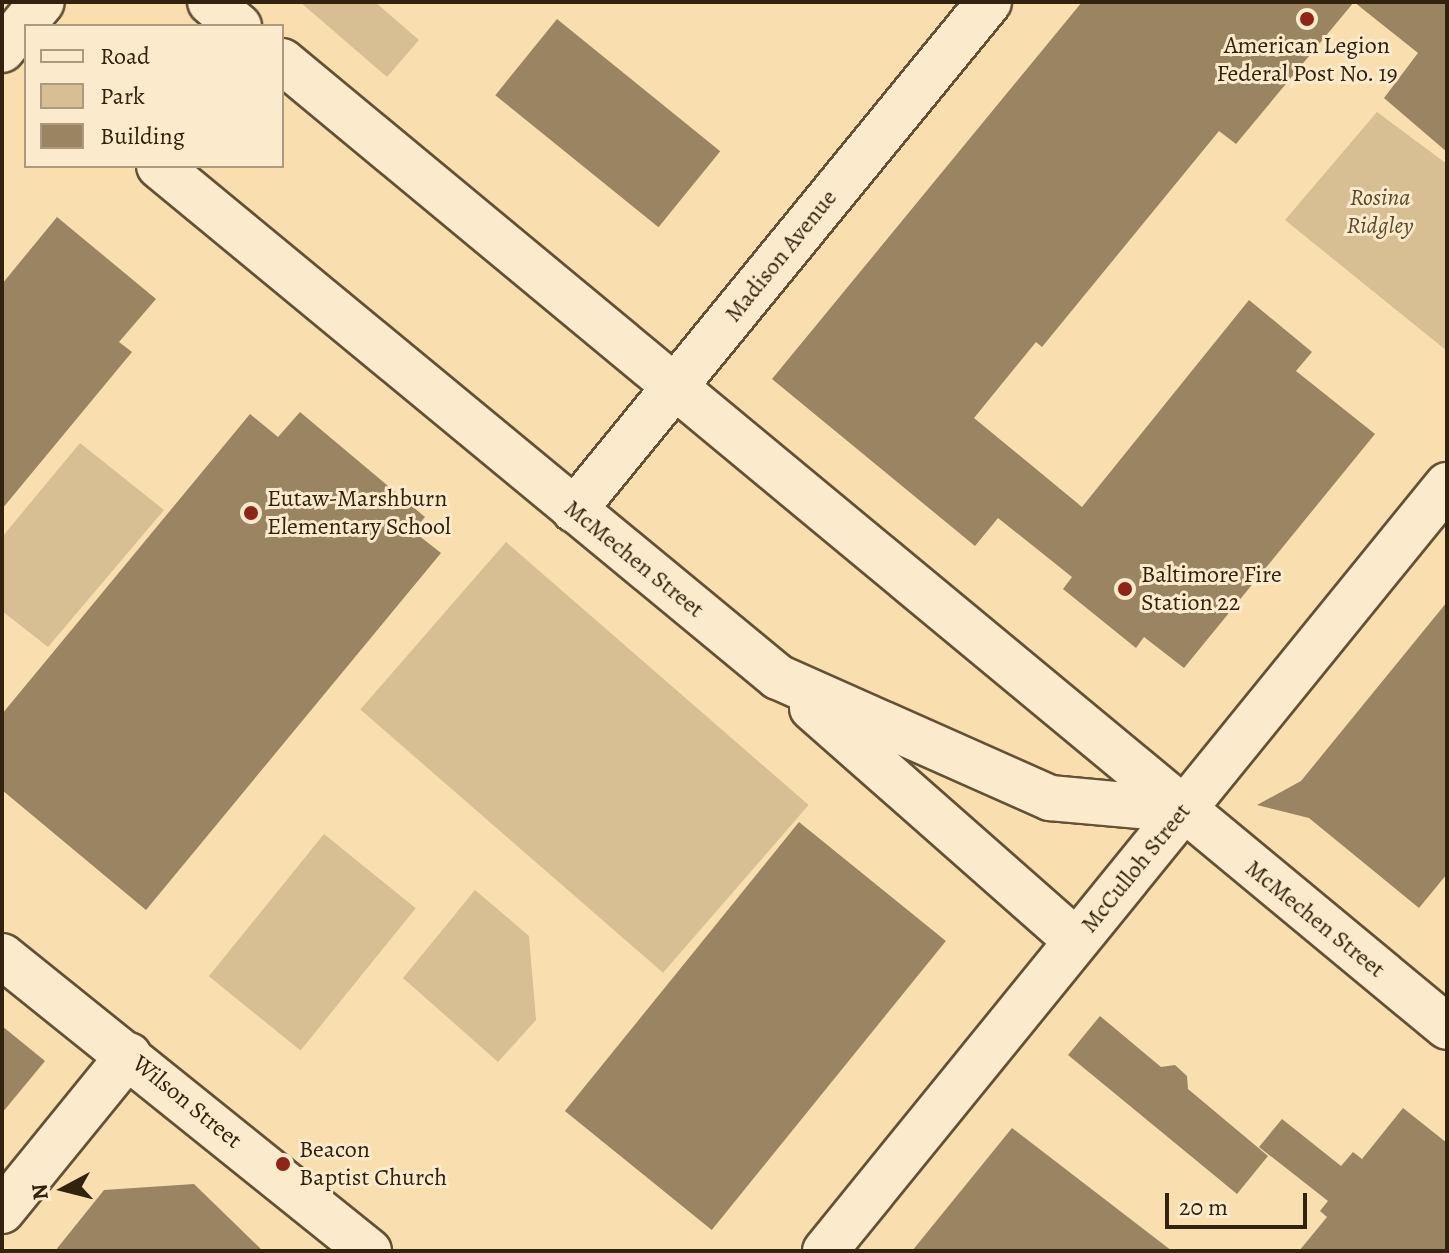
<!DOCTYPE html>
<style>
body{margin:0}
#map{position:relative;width:1449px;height:1253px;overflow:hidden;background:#f9dfaf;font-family:Alegreya,serif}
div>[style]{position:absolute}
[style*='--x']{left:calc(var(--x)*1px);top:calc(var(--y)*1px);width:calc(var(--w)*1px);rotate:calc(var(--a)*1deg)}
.green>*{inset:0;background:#d7bf93;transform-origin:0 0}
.building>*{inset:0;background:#9a8461;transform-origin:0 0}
.roads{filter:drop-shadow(2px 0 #645136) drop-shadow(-2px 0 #645136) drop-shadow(0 2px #645136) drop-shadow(0 -2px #645136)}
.minor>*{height:44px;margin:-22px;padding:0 22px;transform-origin:22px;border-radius:22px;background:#fbeacb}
.tertiary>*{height:44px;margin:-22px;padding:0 22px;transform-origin:22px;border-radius:22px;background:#fbeacb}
.secondary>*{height:44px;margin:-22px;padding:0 22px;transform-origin:22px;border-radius:22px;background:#fbeacb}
.dots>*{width:22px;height:22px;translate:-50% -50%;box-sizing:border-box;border:4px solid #fbeacb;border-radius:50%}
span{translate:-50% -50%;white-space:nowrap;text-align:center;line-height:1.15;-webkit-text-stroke:6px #fbeacb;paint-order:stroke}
.poi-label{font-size:24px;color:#33220d}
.left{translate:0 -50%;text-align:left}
.park-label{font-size:24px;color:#5c492e;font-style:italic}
.street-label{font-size:24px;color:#33220d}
.frame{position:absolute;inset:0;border:4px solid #33220d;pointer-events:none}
.legend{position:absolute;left:24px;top:24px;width:260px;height:144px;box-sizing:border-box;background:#fbeacb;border:2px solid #ab9a7f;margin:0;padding:10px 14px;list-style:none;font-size:24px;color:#33220d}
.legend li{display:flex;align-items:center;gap:16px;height:40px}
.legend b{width:40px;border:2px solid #ab9a7f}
.north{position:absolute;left:24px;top:1149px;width:80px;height:80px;-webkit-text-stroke:6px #fbeacb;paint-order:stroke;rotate:263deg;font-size:22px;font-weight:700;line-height:32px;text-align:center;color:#33220d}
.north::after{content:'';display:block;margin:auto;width:28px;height:36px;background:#33220d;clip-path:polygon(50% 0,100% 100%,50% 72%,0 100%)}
.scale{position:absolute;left:1165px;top:1193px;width:142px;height:36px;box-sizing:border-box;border:4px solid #33220d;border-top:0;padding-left:10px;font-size:24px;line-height:28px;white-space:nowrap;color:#33220d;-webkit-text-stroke:6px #fbeacb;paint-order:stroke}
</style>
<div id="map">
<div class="green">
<div style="clip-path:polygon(300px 2px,375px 2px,419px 40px,387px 77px)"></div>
<div style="clip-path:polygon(1377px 112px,1447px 164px,1447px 351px,1285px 220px)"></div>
<div style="clip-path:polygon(80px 443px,164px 510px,48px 647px,2px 611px,2px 537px)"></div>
<div style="left:506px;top:542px;width:401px;height:222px;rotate:41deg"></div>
<div style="left:324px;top:834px;width:118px;height:183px;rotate:39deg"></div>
<div style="clip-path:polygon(475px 890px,529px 936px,536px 1020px,498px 1062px,403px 978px)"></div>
</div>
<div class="building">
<div style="clip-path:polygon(1082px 2px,1447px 2px,1447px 152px,1384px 98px,1418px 53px,1354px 2px,1236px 144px,1219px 131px,1042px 347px,1036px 342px,974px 418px,1082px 507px,1249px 300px,1312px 352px,1296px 371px,1375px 434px,1184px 668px,1144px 637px,1136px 648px,1063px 589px,1072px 577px,998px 518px,975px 546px,772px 379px)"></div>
<div style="left:557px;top:19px;width:210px;height:98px;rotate:39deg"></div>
<div style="clip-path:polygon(57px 217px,156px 299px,119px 342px,132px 352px,2px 509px,2px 284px)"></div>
<div style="clip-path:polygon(300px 412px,425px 517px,413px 531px,441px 553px,146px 910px,2px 790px,2px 714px,250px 414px,278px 437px)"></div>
<div style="clip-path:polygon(1447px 602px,1447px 874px,1419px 908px,1309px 818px,1257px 805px,1301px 781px)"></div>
<div style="left:799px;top:822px;width:189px;height:372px;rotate:39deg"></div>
<div style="clip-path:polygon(1100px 1016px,1161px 1067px,1175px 1065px,1187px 1076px,1188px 1089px,1268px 1156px,1237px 1194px,1068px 1055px)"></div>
<div style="clip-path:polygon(2px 1026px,45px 1061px,2px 1113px)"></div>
<div style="clip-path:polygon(1403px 1108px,1447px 1143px,1447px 1251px,1299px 1251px,1327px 1217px,1320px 1211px,1328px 1201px,1259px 1147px,1282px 1119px,1341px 1166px,1353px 1152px,1362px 1159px)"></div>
<div style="clip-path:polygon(1012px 1128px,1172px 1251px,912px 1251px)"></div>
<div style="clip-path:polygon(194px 1184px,263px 1251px,55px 1251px,104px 1190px)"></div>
</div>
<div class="roads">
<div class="minor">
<div style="--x:574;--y:510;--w:656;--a:-50.75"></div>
<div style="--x:2;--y:956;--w:471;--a:38.8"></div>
<div style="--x:2;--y:1211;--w:201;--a:-50.9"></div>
</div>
<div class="tertiary">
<div style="--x:210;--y:2;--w:38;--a:40"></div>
<div style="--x:2;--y:50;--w:62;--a:-50.2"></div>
<div style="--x:282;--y:61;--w:1513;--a:39.66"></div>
<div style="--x:159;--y:166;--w:803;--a:39.54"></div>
<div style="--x:778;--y:677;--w:298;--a:24"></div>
<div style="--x:1050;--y:798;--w:133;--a:5.2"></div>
<div style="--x:812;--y:708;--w:352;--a:41.4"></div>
</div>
<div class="secondary">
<div style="--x:825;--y:1251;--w:987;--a:-50.92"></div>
</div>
</div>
<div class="dots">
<div style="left:1307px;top:19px;background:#8f2418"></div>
<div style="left:251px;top:513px;background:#8f2418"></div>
<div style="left:1125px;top:589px;background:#8f2418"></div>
<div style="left:283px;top:1164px;background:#8f2418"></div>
</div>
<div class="poi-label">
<span style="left:1307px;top:60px">American Legion<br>Federal Post No. 19</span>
<span class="left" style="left:267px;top:513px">Eutaw-Marshburn<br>Elementary School</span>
<span class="left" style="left:1141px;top:589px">Baltimore Fire<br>Station 22</span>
<span class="left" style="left:299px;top:1164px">Beacon<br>Baptist Church</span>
</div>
<div class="park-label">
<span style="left:1380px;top:212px">Rosina<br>Ridgley</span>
</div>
<div class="street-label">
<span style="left:781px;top:256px;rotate:-51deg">Madison Avenue</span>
<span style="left:634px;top:559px;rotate:39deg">McMechen Street</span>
<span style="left:1136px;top:868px;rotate:-51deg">McCulloh Street</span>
<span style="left:1315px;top:919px;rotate:39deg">McMechen Street</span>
<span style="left:187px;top:1102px;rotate:39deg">Wilson Street</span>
</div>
<div class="frame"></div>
<ul class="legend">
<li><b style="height:10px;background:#fbeacb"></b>Road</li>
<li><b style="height:22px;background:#d7bf93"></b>Park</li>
<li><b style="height:22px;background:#9a8461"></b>Building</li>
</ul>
<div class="north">N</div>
<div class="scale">20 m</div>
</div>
